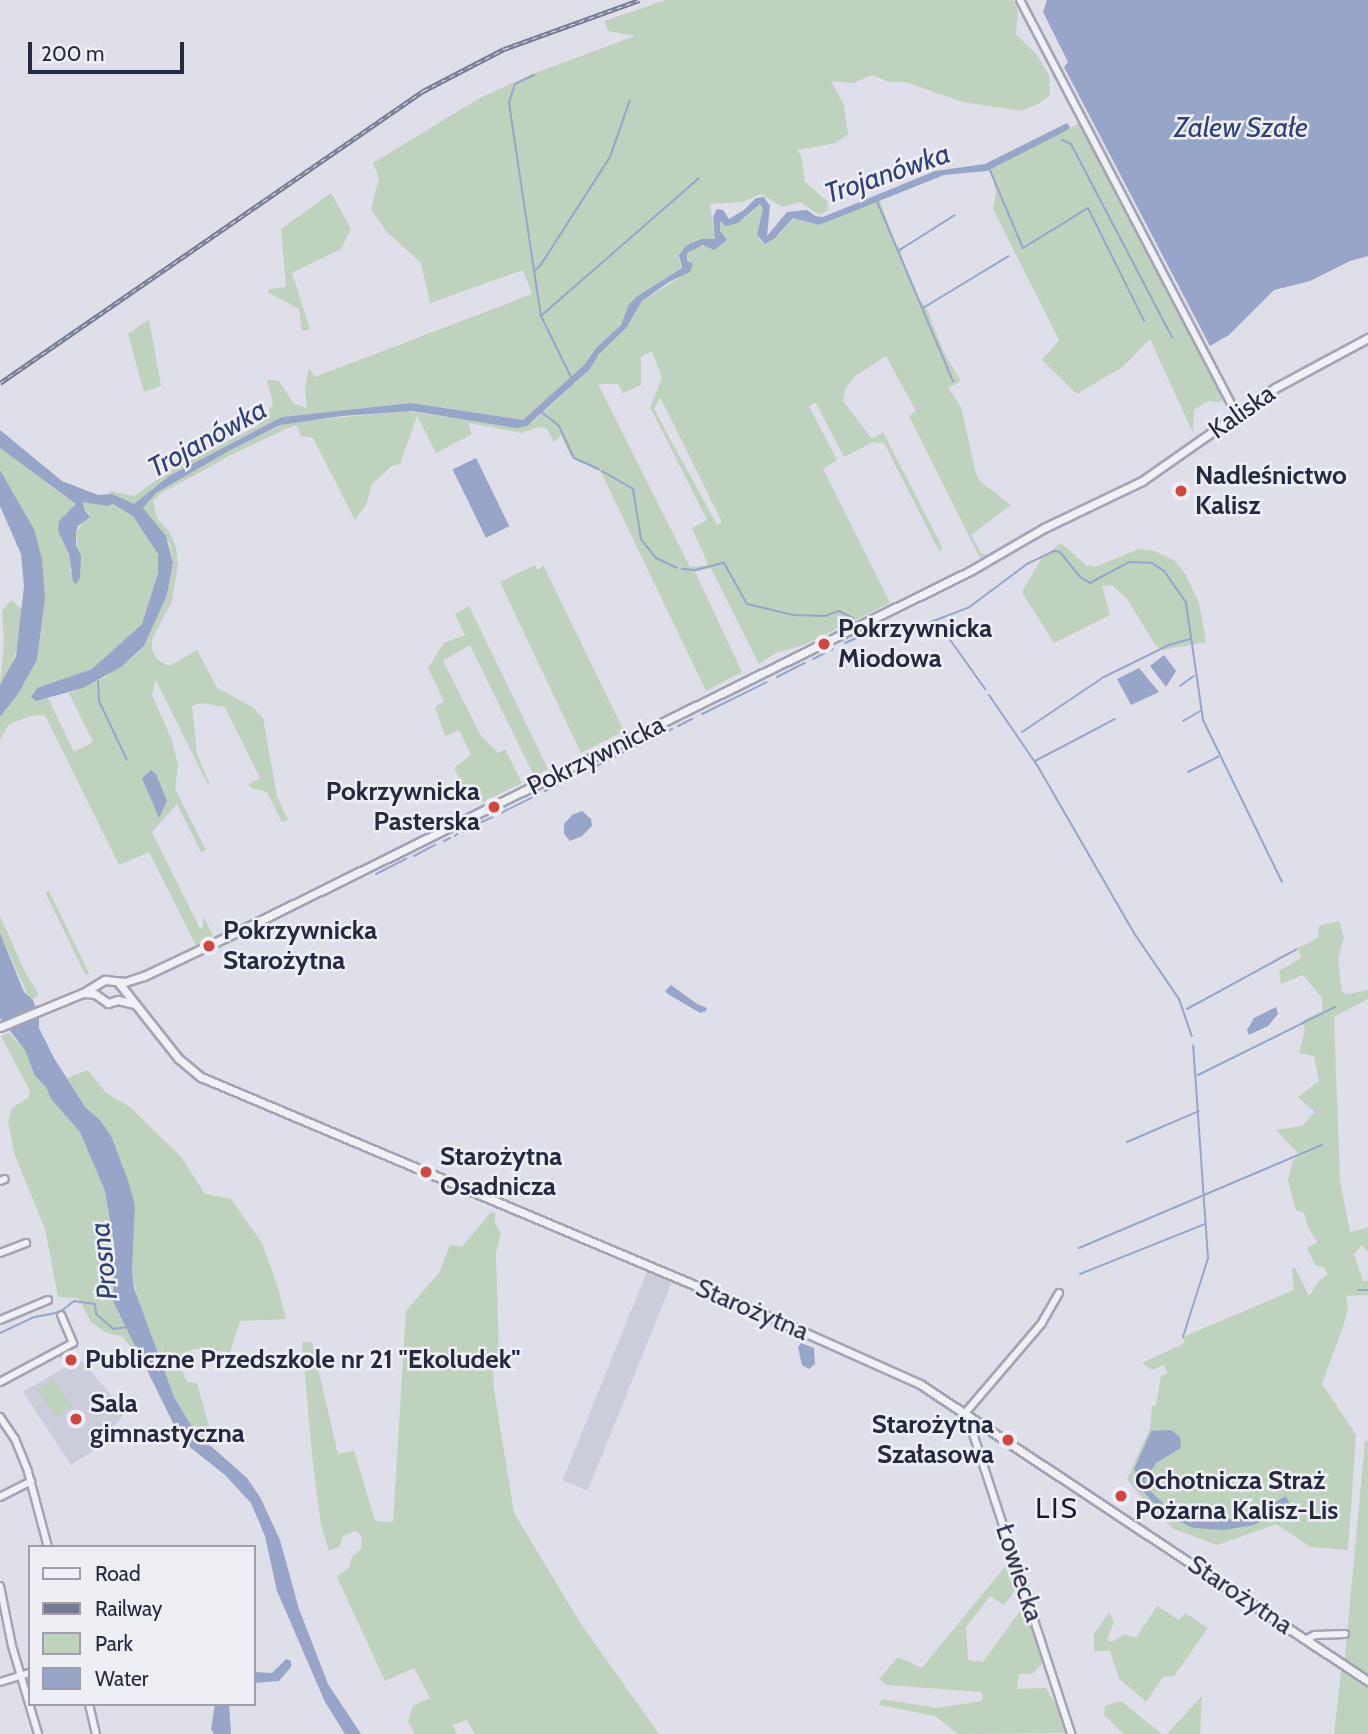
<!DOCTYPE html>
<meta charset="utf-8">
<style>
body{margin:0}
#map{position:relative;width:1368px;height:1734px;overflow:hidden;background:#dedfe8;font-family:Cabin,sans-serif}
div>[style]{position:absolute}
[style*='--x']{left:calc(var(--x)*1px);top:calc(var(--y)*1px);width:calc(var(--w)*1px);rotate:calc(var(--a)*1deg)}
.built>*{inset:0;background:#cbceda;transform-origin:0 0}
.green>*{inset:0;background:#bfd2be;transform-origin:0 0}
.water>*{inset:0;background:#97a5c9;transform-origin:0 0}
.stream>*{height:2px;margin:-1px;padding:0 1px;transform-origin:1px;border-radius:1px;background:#97a5c9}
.roads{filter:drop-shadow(2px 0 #a3a5b2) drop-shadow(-2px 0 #a3a5b2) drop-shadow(0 2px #a3a5b2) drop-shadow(0 -2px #a3a5b2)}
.minor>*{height:6px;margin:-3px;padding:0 3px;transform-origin:3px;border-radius:3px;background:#f0f1f6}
.tertiary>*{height:7px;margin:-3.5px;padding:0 3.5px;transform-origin:3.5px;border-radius:3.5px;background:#f0f1f6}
.rail>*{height:4.5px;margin-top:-2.25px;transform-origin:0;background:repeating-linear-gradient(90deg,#edeff5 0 5px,#777b92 0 10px);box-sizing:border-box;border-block:2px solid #777b92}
.dots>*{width:19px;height:19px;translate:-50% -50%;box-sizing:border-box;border:4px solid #edeff5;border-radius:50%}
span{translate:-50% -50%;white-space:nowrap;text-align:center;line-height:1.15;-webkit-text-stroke:5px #edeff5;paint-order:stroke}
.street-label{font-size:26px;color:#262a3f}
.poi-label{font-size:26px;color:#262a3f;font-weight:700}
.left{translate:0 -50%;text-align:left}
.right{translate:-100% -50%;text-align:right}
.water-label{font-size:28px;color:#304074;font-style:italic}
.neighbourhood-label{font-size:28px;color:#191c2f;letter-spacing:2px}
.legend{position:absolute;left:28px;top:1545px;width:228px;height:161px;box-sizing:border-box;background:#edeff5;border:2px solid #9da0ac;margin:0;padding:9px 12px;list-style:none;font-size:21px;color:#262a3f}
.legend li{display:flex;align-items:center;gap:14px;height:35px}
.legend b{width:35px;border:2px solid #9da0ac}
.scale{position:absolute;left:28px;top:42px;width:156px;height:32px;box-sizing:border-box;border:4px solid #262a3f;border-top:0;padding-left:9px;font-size:21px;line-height:24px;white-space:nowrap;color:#262a3f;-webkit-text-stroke:5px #edeff5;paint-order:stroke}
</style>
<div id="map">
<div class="built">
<div style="left:648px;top:1269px;width:27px;height:228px;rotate:22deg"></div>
<div style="clip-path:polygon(73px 1351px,126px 1412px,109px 1432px,113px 1438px,71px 1465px,23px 1392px,65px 1367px,59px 1357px)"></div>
</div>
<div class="green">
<div style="clip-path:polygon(666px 0,1013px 0,1018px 11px,1016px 34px,1037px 55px,1049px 75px,1050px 95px,1040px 103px,1021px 111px,963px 102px,905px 82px,889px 82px,872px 75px,853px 83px,831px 81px,844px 105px,848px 134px,836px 143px,797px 150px,801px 156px,805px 182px,827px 201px,828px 210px,820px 215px,800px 202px,782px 207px,761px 194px,742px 202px,710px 204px,715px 239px,701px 239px,679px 260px,682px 268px,636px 297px,626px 310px,621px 325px,597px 347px,584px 365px,523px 420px,411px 403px,282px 417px,169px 476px,134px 504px,108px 494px,110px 491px,134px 496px,168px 472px,257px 426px,273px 404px,267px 380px,279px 381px,294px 404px,307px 408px,305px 388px,309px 369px,315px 377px,532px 294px,523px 270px,430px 303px,421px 263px,386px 231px,371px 209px,379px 178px,373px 163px,478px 99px,530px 75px,635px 36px,608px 31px,604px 21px)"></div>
<div style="clip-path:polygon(1080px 123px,1224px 397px,1220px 402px,1208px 401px,1194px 410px,1193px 433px,1150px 339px,1124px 366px,1077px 394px,1042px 360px,1059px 340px,993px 209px,996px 193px,991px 169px)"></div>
<div style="clip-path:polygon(331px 193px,351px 229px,341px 249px,292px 273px,310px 329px,302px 331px,299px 309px,268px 292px,269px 289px,286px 287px,281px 229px)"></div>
<div style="clip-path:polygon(evenodd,879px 199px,896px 245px,902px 249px,901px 255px,920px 300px,926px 307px,945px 355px,961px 381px,948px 388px,961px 407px,976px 474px,981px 482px,1011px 505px,971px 535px,981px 553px,987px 555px,980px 558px,909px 416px,916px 411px,886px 356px,854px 377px,845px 389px,843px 401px,872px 439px,883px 432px,943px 549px,939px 551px,884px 443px,873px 442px,844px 457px,816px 403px,809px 406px,837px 460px,823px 469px,890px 603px,806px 644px,776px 653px,759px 664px,711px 568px,695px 572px,742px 672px,706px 691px,601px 472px,572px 458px,561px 436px,554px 442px,547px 429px,539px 427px,522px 433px,468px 423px,472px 434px,436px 453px,417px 416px,400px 464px,392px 466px,372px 484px,366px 505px,355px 520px,313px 438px,301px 436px,297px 426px,292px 426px,231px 455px,160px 494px,153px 501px,157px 518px,170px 533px,176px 547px,178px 564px,172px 601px,152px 639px,152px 650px,158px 660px,169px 666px,197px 650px,217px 688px,253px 707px,263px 718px,277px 796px,288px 820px,282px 822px,267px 792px,250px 787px,249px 784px,260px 778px,225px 707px,202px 703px,192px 706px,197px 754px,210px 785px,207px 783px,156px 680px,152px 695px,172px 740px,178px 766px,175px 789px,206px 850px,201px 852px,177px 804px,152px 832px,200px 929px,203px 927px,203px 916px,213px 936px,196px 945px,149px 852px,119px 865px,45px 715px,30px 716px,9px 724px,0 740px,0 717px,18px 694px,37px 660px,45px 599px,34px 529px,0 470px,0 448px,76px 504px,63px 519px,62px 535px,71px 561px,70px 572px,80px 574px,76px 532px,90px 514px,84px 509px,83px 502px,113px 504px,133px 515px,158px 554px,158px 573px,142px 624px,92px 669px,41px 687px,36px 701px,48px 698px,74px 752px,93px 742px,69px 693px,105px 677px,138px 653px,144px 646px,167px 595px,173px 563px,170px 544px,143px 508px,156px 493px,229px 451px,286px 423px,405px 411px,490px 423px,532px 423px,590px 369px,599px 354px,630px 323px,642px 301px,682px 276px,691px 262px,686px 257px,687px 253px,697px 247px,724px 243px,727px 240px,720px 231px,720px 221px,744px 219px,760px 204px,763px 208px,757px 235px,762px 243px,780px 234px,793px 218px,819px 225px,879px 199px,652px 351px,662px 378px,650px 407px,707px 520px,692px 528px,708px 564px,702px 566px,690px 567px,598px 384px,618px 384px,623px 393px,641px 385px,641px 357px,652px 351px,879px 199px,660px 397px,722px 522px,717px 525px,654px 409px,660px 397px)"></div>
<div style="clip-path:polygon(149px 319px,161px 386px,144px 392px,128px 334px)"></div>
<div style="clip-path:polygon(1061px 543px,1086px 565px,1095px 567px,1139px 549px,1154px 551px,1174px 560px,1186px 575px,1199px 603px,1206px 642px,1162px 650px,1156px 646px,1127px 599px,1112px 585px,1102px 586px,1110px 615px,1054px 643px,1022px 592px,1041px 559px)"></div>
<div style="clip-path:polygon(535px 565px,538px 571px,543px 565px,624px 731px,581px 753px,500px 582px)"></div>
<div style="clip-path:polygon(11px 600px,22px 609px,19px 642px,10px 670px,0 685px,4px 643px,2px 611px)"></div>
<div style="clip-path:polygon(469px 606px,548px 769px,534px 776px,470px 645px,443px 661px,481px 736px,498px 753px,505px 749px,522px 783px,481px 803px,470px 797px,454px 768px,471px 755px,459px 730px,445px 736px,435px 707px,444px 701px,428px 668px,444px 643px,465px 635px,455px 614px)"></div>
<div style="left:49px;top:891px;width:92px;height:4px;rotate:64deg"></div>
<div style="clip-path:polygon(0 916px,24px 970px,39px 995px,30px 1000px,0 933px)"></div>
<div style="clip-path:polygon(1339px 921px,1344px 937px,1338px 960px,1342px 992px,1348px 994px,1368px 990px,1368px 999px,1334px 1017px,1340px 1180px,1350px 1232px,1368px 1228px,1368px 1252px,1362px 1245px,1354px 1254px,1363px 1281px,1368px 1281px,1368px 1295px,1346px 1296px,1348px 1307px,1344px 1324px,1322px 1384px,1356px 1435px,1348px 1550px,1310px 1547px,1276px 1524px,1217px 1545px,1174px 1529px,1146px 1503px,1127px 1479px,1150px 1428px,1152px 1406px,1156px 1405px,1161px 1376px,1168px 1373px,1164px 1365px,1152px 1370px,1142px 1363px,1185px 1343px,1183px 1337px,1294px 1290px,1292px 1269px,1295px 1268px,1309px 1296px,1320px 1280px,1328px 1275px,1324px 1267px,1316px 1266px,1307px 1248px,1317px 1242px,1308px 1227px,1304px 1213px,1296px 1210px,1288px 1181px,1292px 1162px,1299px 1154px,1276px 1130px,1302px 1126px,1315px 1112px,1298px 1097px,1319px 1081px,1314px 1056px,1299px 1053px,1305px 1030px,1302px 1021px,1322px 1011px,1322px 998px,1303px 975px,1281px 984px,1279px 971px,1301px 958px,1298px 948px,1318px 938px,1319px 926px)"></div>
<div style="clip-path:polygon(9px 1033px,25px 1050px,35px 1076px,46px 1087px,51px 1099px,80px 1132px,105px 1191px,115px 1251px,113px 1301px,141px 1354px,137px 1356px,123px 1337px,105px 1332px,91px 1322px,78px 1298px,58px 1297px,45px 1229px,14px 1153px,8px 1121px,12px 1108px,28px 1098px,30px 1091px,1px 1036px)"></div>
<div style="clip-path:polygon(88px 1070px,106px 1093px,130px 1107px,181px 1157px,205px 1194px,231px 1199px,262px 1243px,278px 1288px,286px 1319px,240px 1321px,230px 1352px,195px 1349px,182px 1353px,181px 1368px,187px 1382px,197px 1383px,210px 1430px,207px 1444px,195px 1432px,174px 1397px,138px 1302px,132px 1271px,135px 1206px,100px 1120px,85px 1107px,67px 1078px)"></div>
<div style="clip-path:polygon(491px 1212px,495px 1213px,495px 1224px,501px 1233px,496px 1253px,499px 1357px,493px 1365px,494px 1390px,514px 1513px,581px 1624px,659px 1734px,475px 1734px,467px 1720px,452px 1725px,457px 1734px,415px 1734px,408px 1721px,413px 1706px,430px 1698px,414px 1668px,385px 1681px,337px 1577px,349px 1568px,352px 1557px,361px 1549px,362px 1537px,356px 1531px,343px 1536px,339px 1547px,329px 1551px,321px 1525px,313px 1465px,302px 1342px,312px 1342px,338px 1454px,354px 1451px,375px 1521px,393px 1522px,406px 1311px,439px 1273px,450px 1245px,462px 1247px)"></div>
<div style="left:52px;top:1379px;width:34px;height:19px;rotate:53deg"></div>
<div style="clip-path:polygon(1365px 1441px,1368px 1441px,1368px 1734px,1334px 1734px,1342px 1663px,1345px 1657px)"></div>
<div style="clip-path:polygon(1012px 1558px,1019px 1585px,1004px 1605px,990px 1596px,966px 1627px,968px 1660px,983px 1662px,1025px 1604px,1045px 1661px,1032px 1674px,1019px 1674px,1017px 1689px,1046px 1688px,1061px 1714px,1067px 1733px,958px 1734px,935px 1716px,879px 1705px,882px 1699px,936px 1708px,982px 1701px,982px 1692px,887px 1685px,879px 1679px,898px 1657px,922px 1668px)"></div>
<div style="clip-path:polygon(1157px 1606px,1179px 1620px,1185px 1613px,1208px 1628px,1174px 1676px,1163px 1677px,1146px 1702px,1119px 1678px,1110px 1651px,1094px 1651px,1094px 1634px,1109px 1612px,1114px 1622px,1107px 1640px,1112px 1642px,1125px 1634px,1136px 1638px)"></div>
<div style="clip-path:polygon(1202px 1696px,1200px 1734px,1167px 1734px)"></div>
<div style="clip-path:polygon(1121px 1701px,1162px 1734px,1124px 1734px,1104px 1715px,1105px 1706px)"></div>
</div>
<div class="water">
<div style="clip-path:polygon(1047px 0,1368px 0,1368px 256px,1350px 261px,1310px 281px,1274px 290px,1229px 335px,1210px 346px,1064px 67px,1068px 62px,1043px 12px)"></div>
<div style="clip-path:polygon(1067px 123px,1070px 128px,1062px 133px,987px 171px,944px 175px,819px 225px,793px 218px,775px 238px,765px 244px,757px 235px,763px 208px,760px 204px,738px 223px,726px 226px,720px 221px,720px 231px,727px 240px,714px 250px,703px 245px,687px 253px,687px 260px,693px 264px,690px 272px,669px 282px,642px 301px,627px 327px,599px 354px,590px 369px,527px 426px,516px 428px,412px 411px,342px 416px,280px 425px,229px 451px,156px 493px,143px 508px,166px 536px,173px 563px,167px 595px,144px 646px,121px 667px,83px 688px,36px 701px,31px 697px,37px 688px,92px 669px,142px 624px,158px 573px,158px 554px,133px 516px,113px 504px,107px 506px,83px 502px,84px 509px,90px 517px,78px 526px,76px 532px,76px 545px,81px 556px,80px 578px,76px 584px,73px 582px,69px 554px,58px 531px,59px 521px,76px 504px,0 448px,0 430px,62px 481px,98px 495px,112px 494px,134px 504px,169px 476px,282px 417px,411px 403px,523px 420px,584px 365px,597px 347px,621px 325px,628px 306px,636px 297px,682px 268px,679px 255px,686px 246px,701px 239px,715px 239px,713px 217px,717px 209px,723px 210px,729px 219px,744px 210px,756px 198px,764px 197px,770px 206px,767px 236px,787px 212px,807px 210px,815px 216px,823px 217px,935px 171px,985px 164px)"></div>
<div style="left:476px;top:458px;width:76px;height:26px;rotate:64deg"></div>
<div style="clip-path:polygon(0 470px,34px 529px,42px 559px,45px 599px,37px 660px,18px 694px,0 717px,0 685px,16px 656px,24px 586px,21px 554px,0 506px)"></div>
<div style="clip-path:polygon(1164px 655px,1176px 671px,1166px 687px,1150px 666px)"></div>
<div style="clip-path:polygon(1139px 668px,1159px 692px,1131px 705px,1117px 679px)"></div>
<div style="clip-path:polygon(151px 770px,156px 774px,167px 801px,159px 818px,142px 778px)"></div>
<div style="clip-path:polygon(582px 811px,591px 819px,592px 826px,582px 836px,570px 841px,564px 834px,564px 824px,572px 815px)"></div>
<div style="clip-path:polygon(0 933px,24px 992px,33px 1000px,39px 1016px,39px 1028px,54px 1058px,85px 1107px,100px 1120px,111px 1136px,129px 1183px,135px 1206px,132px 1271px,134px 1288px,174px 1397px,195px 1432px,247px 1478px,260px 1497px,280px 1540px,299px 1609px,328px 1684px,361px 1734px,345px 1734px,325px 1702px,277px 1591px,265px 1536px,251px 1503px,225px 1475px,191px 1448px,177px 1431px,113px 1301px,115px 1251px,105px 1191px,80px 1132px,51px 1099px,46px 1087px,35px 1076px,25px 1050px,0 1018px)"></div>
<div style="clip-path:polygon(671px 985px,697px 1004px,707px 1008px,706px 1011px,700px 1013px,668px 994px,665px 991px)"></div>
<div style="clip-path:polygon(1276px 1007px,1278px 1014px,1268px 1026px,1249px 1035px,1247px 1030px,1254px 1018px)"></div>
<div style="clip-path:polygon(801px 1343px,814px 1348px,815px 1364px,809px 1369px,802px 1365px,798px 1347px)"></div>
<div style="clip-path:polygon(1171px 1430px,1180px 1437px,1181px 1448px,1156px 1463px,1145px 1480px,1148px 1489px,1164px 1504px,1214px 1522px,1253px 1515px,1286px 1496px,1290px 1504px,1254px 1525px,1224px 1530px,1193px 1528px,1164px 1514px,1141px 1489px,1134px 1469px,1151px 1431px)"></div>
<div style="clip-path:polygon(286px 1659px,291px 1661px,291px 1667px,279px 1681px,254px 1683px,254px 1672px,272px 1673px)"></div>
<div style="clip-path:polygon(215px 1704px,229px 1704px,231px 1734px,214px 1734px,211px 1729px)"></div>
</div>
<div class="stream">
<div style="--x:534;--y:75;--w:21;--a:155"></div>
<div style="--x:515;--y:84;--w:20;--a:108"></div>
<div style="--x:509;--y:103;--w:215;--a:81.5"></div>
<div style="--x:541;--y:316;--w:68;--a:63.8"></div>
<div style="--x:1062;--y:140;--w:10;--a:24"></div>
<div style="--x:1071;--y:144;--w:218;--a:62.4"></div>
<div style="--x:989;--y:168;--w:87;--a:67"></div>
<div style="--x:1023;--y:248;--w:76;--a:-31.6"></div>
<div style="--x:1088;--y:208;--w:126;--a:63.6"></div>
<div style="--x:876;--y:199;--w:198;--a:67.1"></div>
<div style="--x:898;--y:251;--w:67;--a:-32.3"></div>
<div style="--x:534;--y:271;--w:8;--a:-40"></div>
<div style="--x:540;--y:266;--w:130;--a:-57.3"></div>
<div style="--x:610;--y:157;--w:60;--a:-70.7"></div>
<div style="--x:923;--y:308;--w:100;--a:-31.2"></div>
<div style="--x:542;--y:315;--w:208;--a:-41.1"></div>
<div style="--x:540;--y:411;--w:24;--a:38"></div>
<div style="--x:559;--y:426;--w:35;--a:65"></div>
<div style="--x:574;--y:458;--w:27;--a:24"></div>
<div style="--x:602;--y:471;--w:36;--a:30"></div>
<div style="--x:633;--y:489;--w:51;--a:80.9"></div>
<div style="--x:641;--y:539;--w:24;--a:52"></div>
<div style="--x:656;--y:558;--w:23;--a:25"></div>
<div style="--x:682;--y:569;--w:13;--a:4"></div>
<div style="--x:695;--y:570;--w:30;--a:-14"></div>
<div style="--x:724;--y:563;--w:47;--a:60.7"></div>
<div style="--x:747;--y:604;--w:47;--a:13.4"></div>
<div style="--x:793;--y:615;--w:32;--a:2"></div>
<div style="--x:825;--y:616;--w:15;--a:-20"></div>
<div style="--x:839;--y:611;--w:16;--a:27"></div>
<div style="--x:936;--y:620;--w:34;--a:-21"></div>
<div style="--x:968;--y:608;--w:74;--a:-36.7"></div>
<div style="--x:1027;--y:564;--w:30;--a:-26"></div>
<div style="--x:1054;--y:551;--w:6;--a:9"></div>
<div style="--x:1060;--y:552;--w:32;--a:51"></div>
<div style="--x:1080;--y:577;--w:12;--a:31"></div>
<div style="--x:1090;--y:583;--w:44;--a:-28.3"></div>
<div style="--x:1129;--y:562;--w:23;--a:2"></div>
<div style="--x:1152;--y:563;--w:14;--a:34"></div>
<div style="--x:1164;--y:571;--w:39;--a:55"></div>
<div style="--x:1186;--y:603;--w:118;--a:81.7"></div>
<div style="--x:1203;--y:720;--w:180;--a:64"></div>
<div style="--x:845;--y:643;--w:24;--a:-24"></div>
<div style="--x:867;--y:633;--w:7;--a:34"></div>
<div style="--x:873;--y:637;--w:18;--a:0"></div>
<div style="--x:891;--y:637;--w:48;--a:-20.7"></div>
<div style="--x:936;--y:620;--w:85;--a:54.6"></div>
<div style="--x:813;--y:659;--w:22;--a:-27"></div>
<div style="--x:777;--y:677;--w:31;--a:-27"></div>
<div style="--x:98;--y:681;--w:20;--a:87"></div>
<div style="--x:99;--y:701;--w:65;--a:64.6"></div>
<div style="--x:1180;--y:686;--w:17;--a:-36"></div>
<div style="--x:989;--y:695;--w:85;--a:55.6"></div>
<div style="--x:1037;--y:765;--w:194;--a:60"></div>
<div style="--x:1134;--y:933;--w:80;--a:55.7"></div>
<div style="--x:1179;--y:999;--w:39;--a:71"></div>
<div style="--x:702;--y:714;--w:72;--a:-26.2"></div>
<div style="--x:1183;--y:721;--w:20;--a:-30"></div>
<div style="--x:678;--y:726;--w:16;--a:-27"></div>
<div style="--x:1022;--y:732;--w:99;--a:-33.9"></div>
<div style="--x:1104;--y:677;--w:72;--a:-26.2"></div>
<div style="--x:1169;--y:645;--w:22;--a:-16"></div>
<div style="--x:620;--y:754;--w:58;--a:-25.7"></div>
<div style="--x:1035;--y:761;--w:90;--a:-27.7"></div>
<div style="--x:1188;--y:772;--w:34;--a:-27"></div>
<div style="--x:545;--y:791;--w:78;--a:-25.9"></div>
<div style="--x:501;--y:813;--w:40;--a:-26.6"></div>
<div style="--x:479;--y:823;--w:15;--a:-23"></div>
<div style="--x:463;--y:832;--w:13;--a:-29"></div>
<div style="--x:455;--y:836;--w:3;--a:-45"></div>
<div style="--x:444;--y:841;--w:7;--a:-27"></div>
<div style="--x:414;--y:856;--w:24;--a:-28"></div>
<div style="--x:376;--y:874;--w:34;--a:-27"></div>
<div style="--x:1187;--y:1009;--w:125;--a:-28.6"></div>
<div style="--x:1198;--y:1075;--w:153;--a:-26.4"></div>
<div style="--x:1127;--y:1142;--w:78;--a:-23.3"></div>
<div style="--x:1079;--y:1248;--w:264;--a:-23"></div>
<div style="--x:1080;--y:1274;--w:135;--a:-21.8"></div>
<div style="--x:1358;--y:1290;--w:10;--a:0"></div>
<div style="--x:0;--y:1333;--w:38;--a:-25"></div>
<div style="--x:35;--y:1317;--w:25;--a:-11"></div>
<div style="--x:60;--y:1312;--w:18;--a:-38"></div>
<div style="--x:74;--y:1301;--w:21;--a:8"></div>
<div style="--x:95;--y:1304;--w:10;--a:84"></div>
<div style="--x:96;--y:1314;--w:23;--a:41"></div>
<div style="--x:113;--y:1329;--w:15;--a:-8"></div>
<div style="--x:1183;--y:1337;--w:83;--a:-72.4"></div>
<div style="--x:1208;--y:1258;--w:213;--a:-94"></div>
</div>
<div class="roads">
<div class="minor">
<div style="--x:1020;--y:0;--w:468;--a:62.4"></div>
<div style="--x:0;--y:1181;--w:5;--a:-22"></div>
<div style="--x:0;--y:1253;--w:28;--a:-21"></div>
<div style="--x:1059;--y:1293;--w:34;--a:120"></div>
<div style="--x:1042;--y:1323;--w:117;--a:130.5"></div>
<div style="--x:966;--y:1412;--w:339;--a:71.9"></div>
<div style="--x:0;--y:1320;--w:52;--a:-22.6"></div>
<div style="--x:0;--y:1382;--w:83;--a:-28.1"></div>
<div style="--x:73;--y:1343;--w:30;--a:-113"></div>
<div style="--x:0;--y:1417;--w:27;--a:56"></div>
<div style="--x:15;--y:1439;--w:35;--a:68"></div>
<div style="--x:28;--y:1472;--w:78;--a:75.1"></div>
<div style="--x:0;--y:1497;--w:35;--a:-27"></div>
<div style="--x:0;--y:1586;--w:61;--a:78.7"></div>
<div style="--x:12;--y:1646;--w:92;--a:73.5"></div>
<div style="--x:1305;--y:1640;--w:11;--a:-27"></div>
<div style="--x:1315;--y:1635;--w:30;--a:-2"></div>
<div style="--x:0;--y:1682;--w:31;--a:-17"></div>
<div style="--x:89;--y:1704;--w:31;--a:77"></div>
</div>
<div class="tertiary">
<div style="--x:118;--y:982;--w:97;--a:51.7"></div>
<div style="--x:178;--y:1058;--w:30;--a:40"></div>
<div style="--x:201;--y:1077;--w:615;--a:22.86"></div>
<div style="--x:768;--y:1316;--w:167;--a:24.1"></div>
<div style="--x:920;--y:1384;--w:538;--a:33.54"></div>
<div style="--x:84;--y:993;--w:11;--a:5"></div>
<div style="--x:95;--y:994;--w:16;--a:35"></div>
<div style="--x:108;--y:1003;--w:10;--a:-17"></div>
<div style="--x:118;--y:1000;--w:16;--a:14"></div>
<div style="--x:0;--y:1027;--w:90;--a:-22.3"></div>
<div style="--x:83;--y:993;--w:26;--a:-31"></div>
<div style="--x:105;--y:980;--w:20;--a:6"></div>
<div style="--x:125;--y:982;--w:20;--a:-18"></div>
<div style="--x:144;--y:976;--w:105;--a:-25.3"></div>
<div style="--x:239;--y:931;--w:815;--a:-26.22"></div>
<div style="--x:970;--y:571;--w:86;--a:-30.2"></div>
<div style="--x:1044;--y:528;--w:109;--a:-25.6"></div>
<div style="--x:1142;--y:481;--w:162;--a:-35"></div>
<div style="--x:1275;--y:388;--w:106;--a:-28.3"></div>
</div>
</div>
<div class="rail">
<div style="--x:0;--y:383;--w:514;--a:-34.62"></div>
<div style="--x:423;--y:91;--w:91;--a:-27.4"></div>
<div style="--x:504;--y:49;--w:144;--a:-19.9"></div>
</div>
<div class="dots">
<div style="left:1181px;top:491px;background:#d1463e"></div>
<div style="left:824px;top:644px;background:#d1463e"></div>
<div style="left:494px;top:807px;background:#d1463e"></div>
<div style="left:209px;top:946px;background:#d1463e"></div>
<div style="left:426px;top:1172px;background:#d1463e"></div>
<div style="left:71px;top:1360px;background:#d1463e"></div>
<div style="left:76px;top:1419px;background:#d1463e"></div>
<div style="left:1008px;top:1440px;background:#d1463e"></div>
<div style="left:1121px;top:1496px;background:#d1463e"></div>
</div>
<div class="street-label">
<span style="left:1242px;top:412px;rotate:-35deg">Kaliska</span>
<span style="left:596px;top:756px;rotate:-26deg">Pokrzywnicka</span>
<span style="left:752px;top:1310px;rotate:23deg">Starożytna</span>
<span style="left:1019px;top:1573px;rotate:72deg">Łowiecka</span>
<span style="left:1240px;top:1595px;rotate:34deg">Starożytna</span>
</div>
<div class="poi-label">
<span class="left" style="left:1195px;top:491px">Nadleśnictwo<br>Kalisz</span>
<span class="left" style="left:838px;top:644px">Pokrzywnicka<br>Miodowa</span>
<span class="right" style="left:480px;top:807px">Pokrzywnicka<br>Pasterska</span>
<span class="left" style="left:223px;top:946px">Pokrzywnicka<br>Starożytna</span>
<span class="left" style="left:440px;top:1172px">Starożytna<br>Osadnicza</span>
<span class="left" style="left:85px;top:1360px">Publiczne Przedszkole nr 21 "Ekoludek"</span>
<span class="left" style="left:90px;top:1419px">Sala<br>gimnastyczna</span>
<span class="right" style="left:994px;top:1440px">Starożytna<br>Szałasowa</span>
<span class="left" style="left:1135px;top:1496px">Ochotnicza Straż<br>Pożarna Kalisz-Lis</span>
</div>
<div class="water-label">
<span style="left:1241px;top:127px">Zalew Szałe</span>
<span style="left:887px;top:173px;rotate:-19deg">Trojanówka</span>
<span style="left:207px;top:438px;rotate:-29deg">Trojanówka</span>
<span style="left:103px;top:1261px;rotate:-96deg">Prosna</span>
</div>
<div class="neighbourhood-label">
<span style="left:1057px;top:1508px">LIS</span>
</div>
<ul class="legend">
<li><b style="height:9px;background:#f0f1f6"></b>Road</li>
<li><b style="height:9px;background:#777b92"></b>Railway</li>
<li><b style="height:19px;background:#bfd2be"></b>Park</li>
<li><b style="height:19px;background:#97a5c9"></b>Water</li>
</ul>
<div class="scale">200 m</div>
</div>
